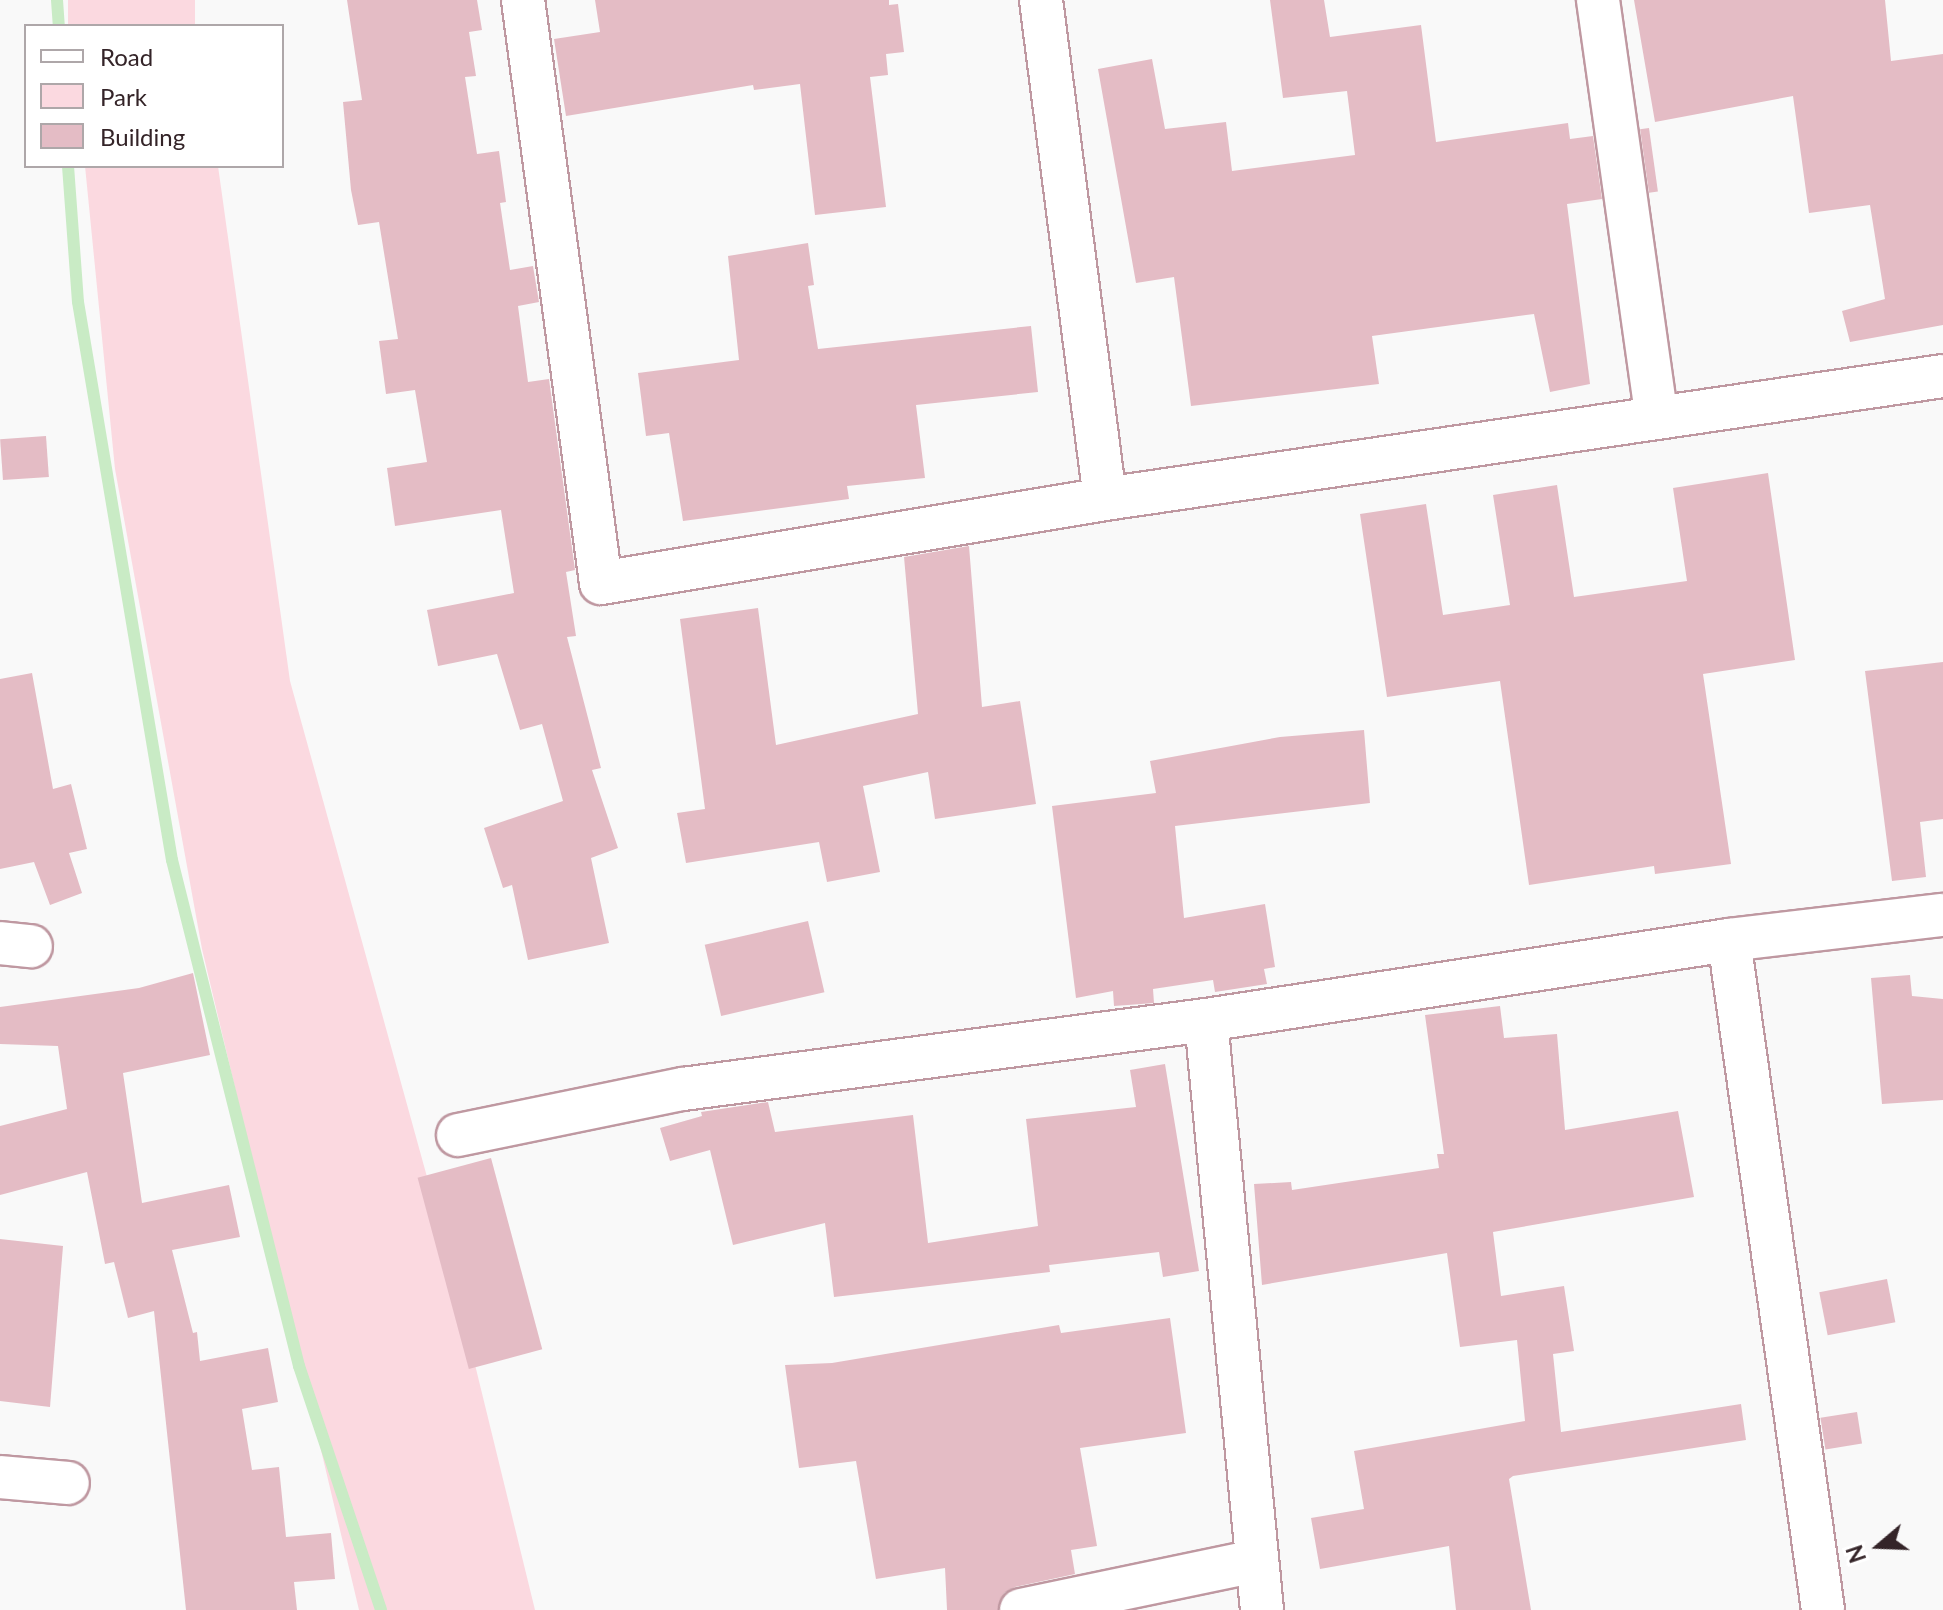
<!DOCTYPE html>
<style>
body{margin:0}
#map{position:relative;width:1943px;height:1610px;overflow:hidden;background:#f9f9f9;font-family:Lato,sans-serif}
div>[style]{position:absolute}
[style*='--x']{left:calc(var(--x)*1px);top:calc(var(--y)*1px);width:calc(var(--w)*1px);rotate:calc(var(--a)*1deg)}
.green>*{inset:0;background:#fbd9e0;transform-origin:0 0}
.stream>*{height:12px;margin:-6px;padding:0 6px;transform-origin:6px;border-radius:6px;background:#c9ebc5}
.building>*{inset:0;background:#e4bcc5;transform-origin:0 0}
.roads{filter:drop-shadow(2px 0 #bf98a1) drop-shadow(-2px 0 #bf98a1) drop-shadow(0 2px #bf98a1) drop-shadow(0 -2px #bf98a1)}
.street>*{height:42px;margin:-21px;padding:0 21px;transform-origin:21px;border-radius:21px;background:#fff}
span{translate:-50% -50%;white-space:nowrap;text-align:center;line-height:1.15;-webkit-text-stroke:8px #fff;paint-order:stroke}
.legend{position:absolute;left:24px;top:24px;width:260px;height:144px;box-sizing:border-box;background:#fff;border:2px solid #aea7a9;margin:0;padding:10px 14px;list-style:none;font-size:24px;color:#342428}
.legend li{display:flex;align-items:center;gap:16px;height:40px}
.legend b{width:40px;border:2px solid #aea7a9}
.north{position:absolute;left:1839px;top:1506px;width:80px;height:80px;-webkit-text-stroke:6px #fff;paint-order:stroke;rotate:251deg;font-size:22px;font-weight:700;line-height:32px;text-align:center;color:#342428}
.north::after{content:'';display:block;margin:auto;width:28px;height:36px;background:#342428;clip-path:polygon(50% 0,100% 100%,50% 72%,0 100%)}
</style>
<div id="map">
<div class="green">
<div style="left:68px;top:0;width:127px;height:26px"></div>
<div style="clip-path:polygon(85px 166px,218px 166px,290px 681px,445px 1242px,535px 1610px,359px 1610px,202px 949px,115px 469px)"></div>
</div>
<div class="stream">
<div style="--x:57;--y:0;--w:26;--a:86"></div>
<div style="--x:68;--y:166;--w:136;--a:85.8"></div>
<div style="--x:78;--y:302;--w:566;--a:80.44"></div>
<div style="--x:172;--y:860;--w:522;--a:75.91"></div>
<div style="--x:299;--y:1366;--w:257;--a:71.4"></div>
</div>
<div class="building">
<div style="clip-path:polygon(347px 0,477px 0,482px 30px,469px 32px,476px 76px,465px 77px,477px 154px,499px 151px,506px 202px,500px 203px,510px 270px,533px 266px,539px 302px,518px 306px,528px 382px,549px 379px,575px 570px,566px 572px,576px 636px,567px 637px,601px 768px,592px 770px,618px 848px,591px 858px,609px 943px,528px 960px,512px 885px,503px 888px,484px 828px,563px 801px,542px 724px,520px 730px,497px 654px,438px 666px,427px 610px,514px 593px,501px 510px,395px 526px,387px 468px,427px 462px,415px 390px,386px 394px,379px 341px,398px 339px,379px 222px,358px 225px,351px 190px,343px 102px,362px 100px)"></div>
<div style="clip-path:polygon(595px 0,889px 0,889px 5px,898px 4px,904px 52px,886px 54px,888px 75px,870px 77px,886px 207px,815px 215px,800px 84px,754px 90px,753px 85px,566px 116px,554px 39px,600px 32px)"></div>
<div style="clip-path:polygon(1270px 0,1324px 0,1330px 37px,1421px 25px,1436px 142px,1568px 123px,1570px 139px,1593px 136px,1602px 199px,1567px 204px,1590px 384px,1550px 392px,1534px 314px,1372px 336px,1379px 384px,1191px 406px,1174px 277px,1136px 283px,1098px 69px,1152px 59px,1165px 129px,1226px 122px,1232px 171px,1355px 155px,1347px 91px,1283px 98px)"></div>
<div style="clip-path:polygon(1634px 0,1885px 0,1891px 61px,1943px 54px,1943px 325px,1850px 342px,1842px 311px,1885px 299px,1870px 205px,1809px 213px,1793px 96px,1655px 122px)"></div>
<div style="left:1649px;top:128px;width:64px;height:9px;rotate:82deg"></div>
<div style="clip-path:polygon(808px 243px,814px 285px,808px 286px,818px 349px,1031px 326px,1038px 392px,916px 405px,925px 478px,847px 486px,849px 499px,683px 521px,669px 433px,646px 436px,638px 373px,739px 360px,728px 256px)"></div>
<div style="left:46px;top:436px;width:41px;height:46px;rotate:86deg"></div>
<div style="clip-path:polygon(1768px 473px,1795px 660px,1703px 674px,1731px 864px,1655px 874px,1654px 866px,1529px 885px,1500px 681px,1387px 697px,1360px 514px,1426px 504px,1443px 615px,1510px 605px,1493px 495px,1557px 485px,1574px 597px,1687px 581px,1673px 488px)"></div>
<div style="clip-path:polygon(969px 546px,982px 707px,1020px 701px,1036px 804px,935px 819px,928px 772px,863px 786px,880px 872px,827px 882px,819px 842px,686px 863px,677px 813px,705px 809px,680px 619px,758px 608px,776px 745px,918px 714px,904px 557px)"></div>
<div style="clip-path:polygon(1943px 662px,1943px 819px,1920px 822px,1926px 877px,1892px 881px,1865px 671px)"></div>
<div style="clip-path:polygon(32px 673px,53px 789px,71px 784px,87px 849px,69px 853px,82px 893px,50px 905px,34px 862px,0 869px,0 679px)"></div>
<div style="clip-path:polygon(1364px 730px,1370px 803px,1175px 826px,1184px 918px,1265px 904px,1275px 967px,1264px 969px,1267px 984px,1215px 992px,1213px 980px,1153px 989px,1154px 1003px,1141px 1004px,1114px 1006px,1113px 991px,1076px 998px,1052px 806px,1156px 793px,1150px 761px,1280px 737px)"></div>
<div style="left:808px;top:921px;width:73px;height:106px;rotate:77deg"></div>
<div style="clip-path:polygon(193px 973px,210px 1055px,123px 1073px,142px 1203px,229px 1185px,240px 1237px,172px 1250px,193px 1333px,197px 1332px,200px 1361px,268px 1348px,278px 1402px,242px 1409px,252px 1470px,279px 1467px,286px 1537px,331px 1533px,335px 1579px,294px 1582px,297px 1610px,186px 1610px,154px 1311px,128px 1318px,114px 1262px,105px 1264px,87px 1172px,0 1195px,0 1126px,67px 1109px,58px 1046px,0 1044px,0 1007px,139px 988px)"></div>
<div style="clip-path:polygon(1910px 975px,1912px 996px,1943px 999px,1943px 1100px,1882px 1104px,1871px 978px)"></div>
<div style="clip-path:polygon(1500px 1006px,1504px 1038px,1557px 1034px,1565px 1130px,1678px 1111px,1694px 1197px,1493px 1232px,1501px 1296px,1564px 1286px,1574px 1351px,1553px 1354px,1561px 1432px,1741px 1404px,1746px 1440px,1513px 1476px,1509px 1479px,1531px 1610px,1456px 1610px,1449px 1546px,1320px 1569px,1311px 1518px,1364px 1509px,1354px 1451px,1525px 1421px,1517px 1340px,1460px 1347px,1447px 1253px,1262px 1285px,1254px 1184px,1291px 1182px,1292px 1190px,1439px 1168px,1437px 1154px,1444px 1154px,1425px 1015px)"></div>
<div style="clip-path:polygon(1165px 1064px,1199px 1271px,1163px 1277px,1159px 1252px,1049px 1265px,1050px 1272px,834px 1297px,825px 1223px,733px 1245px,710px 1150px,670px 1161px,660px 1128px,702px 1116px,701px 1112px,768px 1102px,775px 1132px,913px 1115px,928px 1243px,1038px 1226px,1026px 1119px,1136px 1107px,1130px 1070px)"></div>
<div style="left:491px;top:1158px;width:198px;height:76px;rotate:75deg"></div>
<div style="clip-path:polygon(0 1239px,63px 1246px,50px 1407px,0 1401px)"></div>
<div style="left:1887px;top:1279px;width:44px;height:69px;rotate:79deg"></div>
<div style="clip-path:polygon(1170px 1318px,1186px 1433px,1080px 1448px,1097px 1546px,1071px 1550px,1075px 1574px,1015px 1587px,1004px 1593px,998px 1610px,947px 1610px,945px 1568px,876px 1579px,856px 1461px,799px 1468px,785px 1365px,832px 1363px,1059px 1325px,1061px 1333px)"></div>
<div style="left:1857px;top:1412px;width:32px;height:37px;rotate:81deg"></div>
</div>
<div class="roads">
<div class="street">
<div style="--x:523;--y:0;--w:588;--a:82.38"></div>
<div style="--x:601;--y:583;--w:511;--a:-9.46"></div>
<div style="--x:1105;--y:499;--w:847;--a:-8.35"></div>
<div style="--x:1041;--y:0;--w:503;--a:82.69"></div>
<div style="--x:1598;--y:0;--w:419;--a:82"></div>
<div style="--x:1729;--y:940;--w:677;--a:82.01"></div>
<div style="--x:0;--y:943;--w:31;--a:6"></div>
<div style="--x:1206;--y:1020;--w:593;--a:84.58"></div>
<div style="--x:458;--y:1135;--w:230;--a:-11.6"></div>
<div style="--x:683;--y:1089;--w:528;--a:-7.52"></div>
<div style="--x:1206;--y:1020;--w:529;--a:-8.7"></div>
<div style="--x:1729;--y:940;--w:215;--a:-6.7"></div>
<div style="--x:0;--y:1477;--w:68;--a:5"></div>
<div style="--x:1021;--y:1610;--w:240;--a:-11.8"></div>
</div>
</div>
<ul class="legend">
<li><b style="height:10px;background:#fff"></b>Road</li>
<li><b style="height:22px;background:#fbd9e0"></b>Park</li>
<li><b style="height:22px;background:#e4bcc5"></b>Building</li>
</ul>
<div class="north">N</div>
</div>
